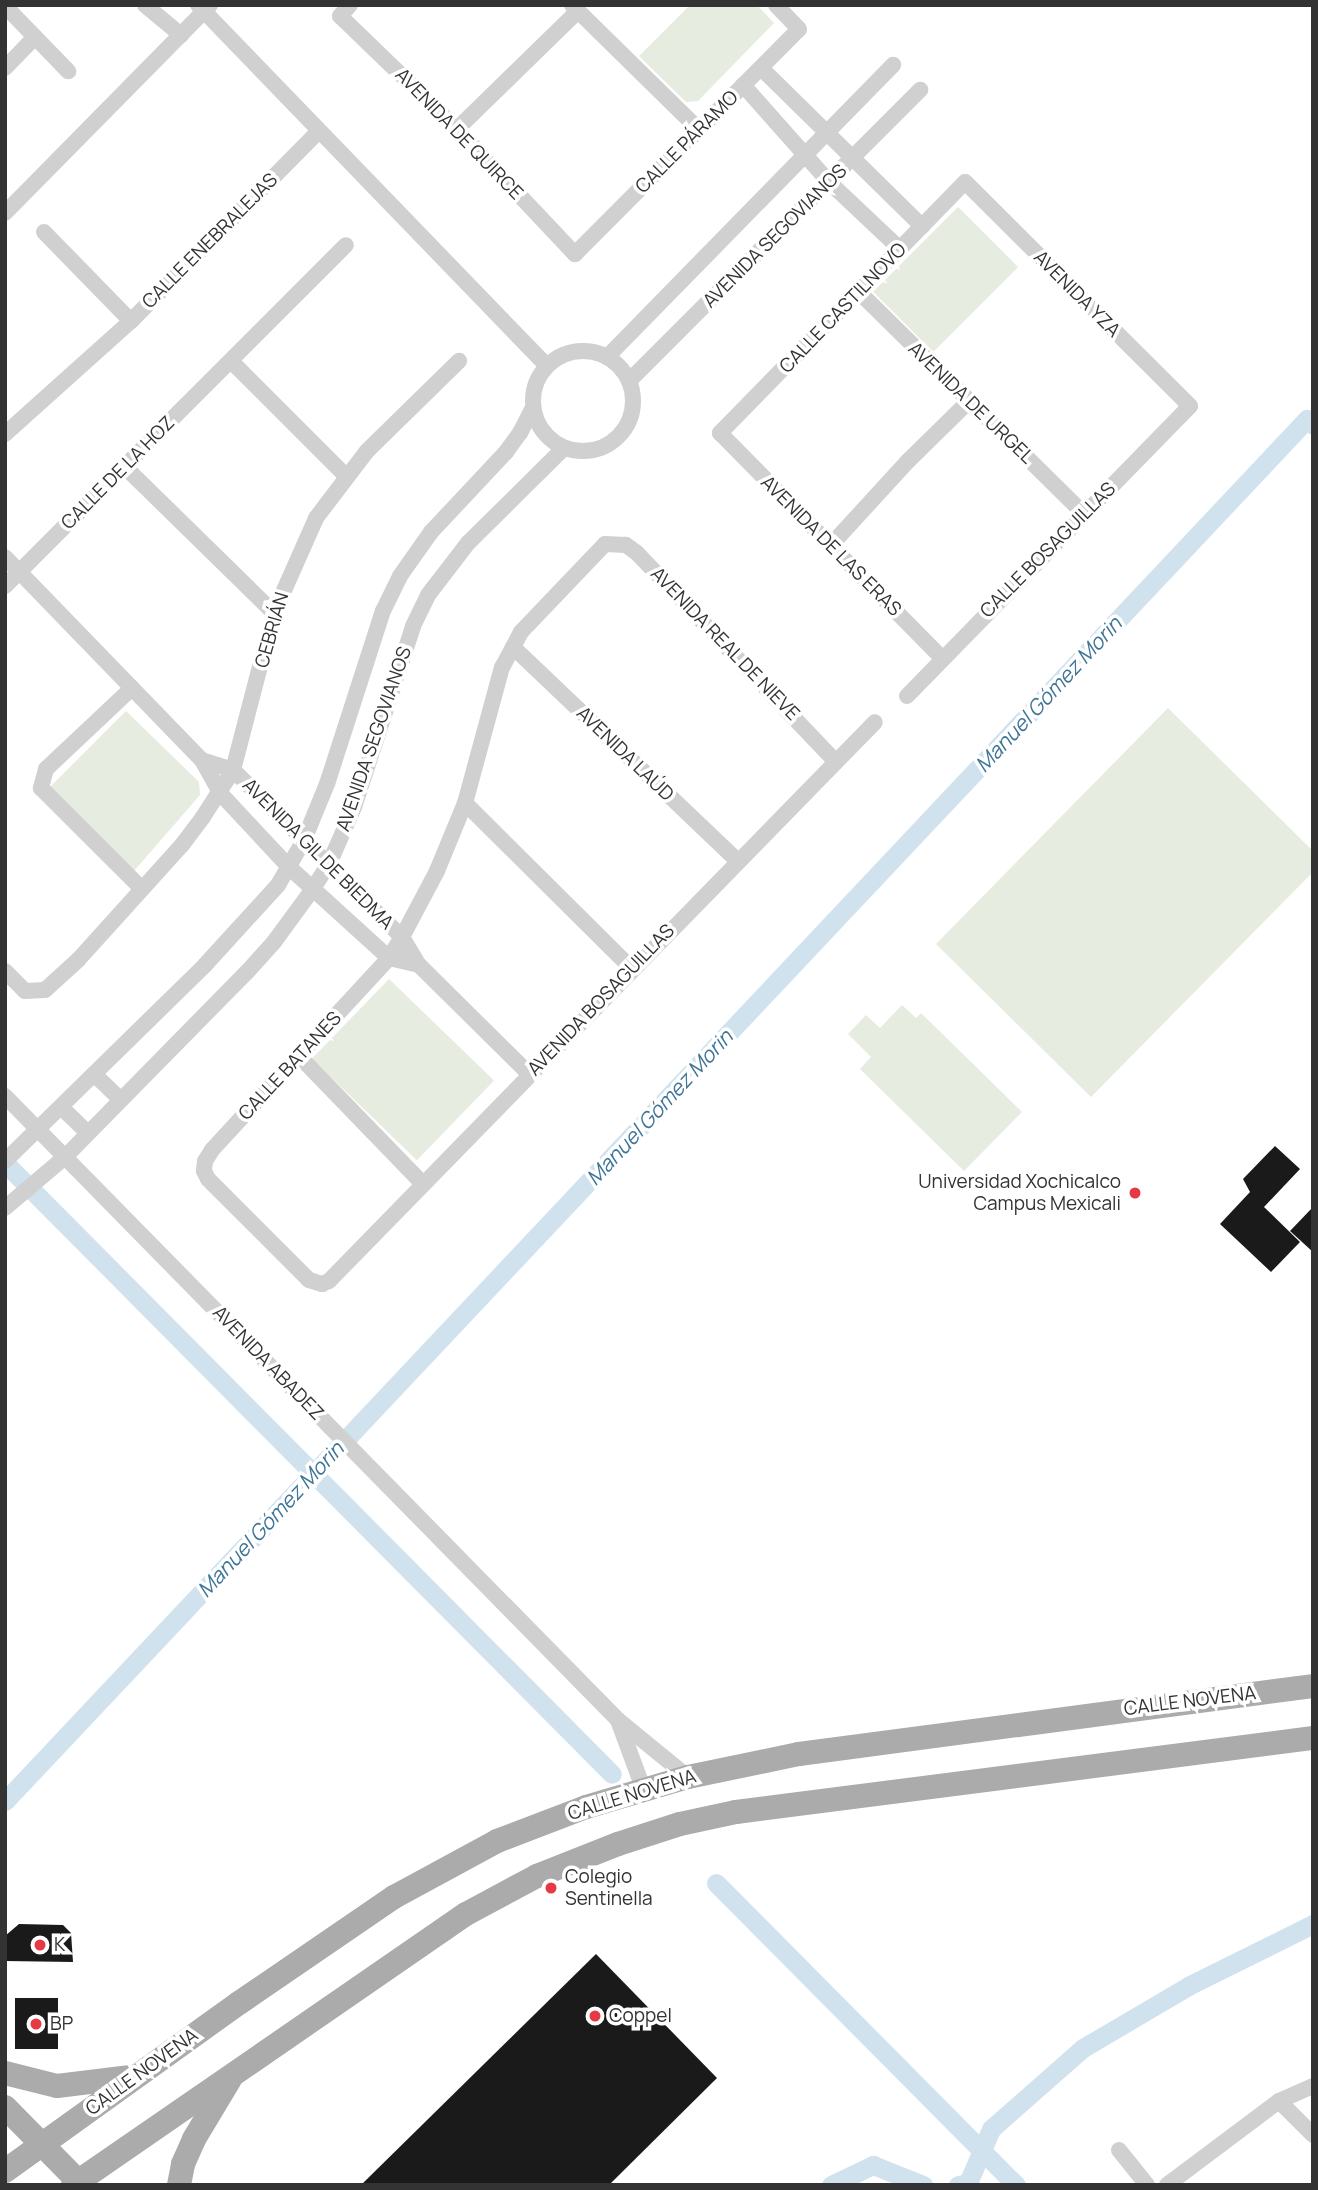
<!DOCTYPE html>
<meta charset="utf-8">
<style>
body{margin:0}
#map{position:relative;width:1318px;height:2190px;overflow:hidden;background:#fff;font-family:Manrope,sans-serif}
div>[style]{position:absolute}
[style*='--x']{left:calc(var(--x)*1px);top:calc(var(--y)*1px);width:calc(var(--w)*1px);rotate:calc(var(--a)*1deg)}
.green>*{inset:0;background:#e6ecdf;transform-origin:0 0}
.canal>*{height:19px;margin:-9.5px;padding:0 9.5px;transform-origin:9.5px;border-radius:9.5px;background:#cfe2ee}
.building>*{inset:0;background:#1a1a1a;transform-origin:0 0}
.minor>*{height:16px;margin:-8px;padding:0 8px;transform-origin:8px;border-radius:8px;background:#d0d0d0}
.minor>.ring{margin:-8px;padding:0;box-sizing:content-box;background:none;border:16px solid #d0d0d0;border-radius:50%}
.primary>*{height:24px;margin:-12px;padding:0 12px;transform-origin:12px;border-radius:12px;background:#ababab}
.dots>*{width:19px;height:19px;translate:-50% -50%;box-sizing:border-box;border:4px solid #fff;border-radius:50%}
span{translate:-50% -50%;white-space:nowrap;text-align:center;line-height:1.15;-webkit-text-stroke:7px #fff;paint-order:stroke}
.street-label{font-size:19px;color:#333}
.poi-label{font-size:19px;color:#333}
.right{translate:-100% -50%;text-align:right}
.left{translate:0 -50%;text-align:left}
.water-label{font-size:21px;color:#3f7597;font-style:italic}
.frame{position:absolute;inset:0;border:7px solid #333;pointer-events:none}
</style>
<div id="map">
<div class="green">
<div style="clip-path:polygon(690px 5px,757px 5px,774px 23px,698px 101px,686px 102px,639px 56px)"></div>
<div style="left:958px;top:207px;width:85px;height:120px;rotate:45deg"></div>
<div style="clip-path:polygon(1168px 708px,1313px 851px,1313px 872px,1091px 1097px,936px 944px)"></div>
<div style="clip-path:polygon(126px 711px,199px 782px,200px 795px,134px 871px,48px 789px)"></div>
<div style="left:389px;top:979px;width:146px;height:111px;rotate:44deg"></div>
<div style="clip-path:polygon(902px 1005px,916px 1018px,921px 1013px,1022px 1112px,964px 1171px,860px 1069px,871px 1057px,848px 1034px,866px 1015px,880px 1028px)"></div>
</div>
<div class="canal">
<div style="--x:5;--y:1163;--w:861;--a:45.19"></div>
<div style="--x:5;--y:1801;--w:1899;--a:-46.71"></div>
<div style="--x:1307;--y:419;--w:8;--a:45"></div>
<div style="--x:716;--y:1883;--w:426;--a:45.2"></div>
<div style="--x:831;--y:2185;--w:47;--a:-25.5"></div>
<div style="--x:873;--y:2165;--w:54;--a:21.8"></div>
<div style="--x:958;--y:2185;--w:10;--a:-11"></div>
<div style="--x:968;--y:2183;--w:59;--a:-66.9"></div>
<div style="--x:991;--y:2129;--w:123;--a:-41.4"></div>
<div style="--x:1083;--y:2048;--w:124;--a:-30.5"></div>
<div style="--x:1190;--y:1985;--w:137;--a:-26.4"></div>
</div>
<div class="building">
<div style="clip-path:polygon(1275px 1146px,1300px 1169px,1264px 1207px,1300px 1242px,1271px 1272px,1220px 1224px,1250px 1192px,1243px 1179px)"></div>
<div style="clip-path:polygon(1313px 1207px,1313px 1252px,1290px 1231px)"></div>
<div style="clip-path:polygon(19px 1924px,63px 1925px,71px 1933px,73px 1962px,5px 1961px,5px 1936px)"></div>
<div style="clip-path:polygon(596px 1954px,717px 2078px,609px 2185px,361px 2185px)"></div>
<div style="left:15px;top:1998px;width:43px;height:51px"></div>
</div>
<div class="minor">
<div style="--x:145;--y:5;--w:47;--a:39.8"></div>
<div style="--x:198;--y:5;--w:502;--a:45.97"></div>
<div style="--x:350;--y:5;--w:15;--a:132"></div>
<div style="--x:340;--y:16;--w:163;--a:44"></div>
<div style="--x:457;--y:129;--w:172;--a:46.7"></div>
<div style="--x:575;--y:254;--w:317;--a:-45.1"></div>
<div style="--x:799;--y:29;--w:33;--a:-134"></div>
<div style="--x:572;--y:5;--w:177;--a:44.5"></div>
<div style="--x:5;--y:6;--w:91;--a:45.9"></div>
<div style="--x:5;--y:68;--w:43;--a:-45.9"></div>
<div style="--x:761;--y:68;--w:226;--a:44.5"></div>
<div style="--x:743;--y:85;--w:130;--a:48.4"></div>
<div style="--x:829;--y:182;--w:98;--a:43.3"></div>
<div style="--x:457;--y:129;--w:169;--a:-44.3"></div>
<div style="--x:5;--y:213;--w:292;--a:-45.4"></div>
<div style="--x:44;--y:232;--w:124;--a:45.7"></div>
<div style="--x:858;--y:291;--w:317;--a:44.6"></div>
<div class="ring" style="left:533px;top:351px;width:84px;height:84px"></div>
<div style="--x:607;--y:357;--w:409;--a:-45.6"></div>
<div style="--x:231;--y:361;--w:161;--a:45"></div>
<div style="--x:629;--y:381;--w:412;--a:-45"></div>
<div style="--x:5;--y:434;--w:169;--a:-41.9"></div>
<div style="--x:131;--y:321;--w:266;--a:-45.3"></div>
<div style="--x:125;--y:467;--w:209;--a:44.4"></div>
<div style="--x:831;--y:545;--w:114;--a:-47.5"></div>
<div style="--x:908;--y:461;--w:86;--a:-44.5"></div>
<div style="--x:5;--y:557;--w:283;--a:45.9"></div>
<div style="--x:202;--y:760;--w:38;--a:61"></div>
<div style="--x:220;--y:793;--w:103;--a:47"></div>
<div style="--x:290;--y:868;--w:134;--a:42.3"></div>
<div style="--x:389;--y:958;--w:31;--a:13"></div>
<div style="--x:5;--y:586;--w:482;--a:-45"></div>
<div style="--x:513;--y:647;--w:309;--a:43.6"></div>
<div style="--x:132;--y:688;--w:118;--a:136.7"></div>
<div style="--x:46;--y:769;--w:20;--a:105"></div>
<div style="--x:41;--y:788;--w:141;--a:45"></div>
<div style="--x:907;--y:696;--w:405;--a:-45.7"></div>
<div style="--x:1190;--y:406;--w:317;--a:-135.1"></div>
<div style="--x:965;--y:182;--w:351;--a:134.3"></div>
<div style="--x:720;--y:433;--w:316;--a:45.4"></div>
<div style="--x:202;--y:760;--w:33;--a:18"></div>
<div style="--x:233;--y:770;--w:238;--a:44.7"></div>
<div style="--x:402;--y:937;--w:33;--a:59"></div>
<div style="--x:419;--y:965;--w:155;--a:44.7"></div>
<div style="--x:836;--y:762;--w:289;--a:-133.6"></div>
<div style="--x:637;--y:553;--w:14;--a:-144"></div>
<div style="--x:626;--y:545;--w:21;--a:-177"></div>
<div style="--x:605;--y:544;--w:122;--a:133.7"></div>
<div style="--x:521;--y:632;--w:40;--a:118"></div>
<div style="--x:502;--y:667;--w:141;--a:105.2"></div>
<div style="--x:465;--y:803;--w:74;--a:112.4"></div>
<div style="--x:437;--y:871;--w:75;--a:117.9"></div>
<div style="--x:402;--y:937;--w:25;--a:122"></div>
<div style="--x:389;--y:958;--w:261;--a:132.7"></div>
<div style="--x:212;--y:1150;--w:13;--a:122"></div>
<div style="--x:205;--y:1161;--w:10;--a:96"></div>
<div style="--x:204;--y:1171;--w:9;--a:63"></div>
<div style="--x:208;--y:1179;--w:143;--a:45"></div>
<div style="--x:309;--y:1280;--w:14;--a:17"></div>
<div style="--x:322;--y:1284;--w:8;--a:-23"></div>
<div style="--x:329;--y:1281;--w:781;--a:-45.67"></div>
<div style="--x:465;--y:803;--w:235;--a:44.8"></div>
<div style="--x:5;--y:971;--w:28;--a:45"></div>
<div style="--x:25;--y:991;--w:20;--a:-3"></div>
<div style="--x:45;--y:990;--w:45;--a:-42.3"></div>
<div style="--x:78;--y:960;--w:155;--a:-47.9"></div>
<div style="--x:182;--y:845;--w:35;--a:-53"></div>
<div style="--x:203;--y:817;--w:56;--a:-57.4"></div>
<div style="--x:233;--y:770;--w:162;--a:-75.4"></div>
<div style="--x:274;--y:613;--w:104;--a:-66.1"></div>
<div style="--x:316;--y:518;--w:84;--a:-52.7"></div>
<div style="--x:367;--y:451;--w:129;--a:-44.4"></div>
<div style="--x:299;--y:1056;--w:177;--a:45.9"></div>
<div style="--x:94;--y:1074;--w:36;--a:44"></div>
<div style="--x:5;--y:1096;--w:875;--a:45.51"></div>
<div style="--x:618;--y:1720;--w:90;--a:39.2"></div>
<div style="--x:61;--y:1107;--w:37;--a:44"></div>
<div style="--x:5;--y:1161;--w:280;--a:-44.4"></div>
<div style="--x:205;--y:965;--w:108;--a:-47.6"></div>
<div style="--x:278;--y:885;--w:52;--a:-60"></div>
<div style="--x:304;--y:840;--w:61;--a:-67.7"></div>
<div style="--x:327;--y:784;--w:182;--a:-72.1"></div>
<div style="--x:383;--y:611;--w:39;--a:-64"></div>
<div style="--x:400;--y:576;--w:54;--a:-54.8"></div>
<div style="--x:431;--y:532;--w:110;--a:-46.8"></div>
<div style="--x:506;--y:452;--w:24;--a:-54"></div>
<div style="--x:520;--y:433;--w:29;--a:-63"></div>
<div style="--x:5;--y:1208;--w:79;--a:-40.4"></div>
<div style="--x:65;--y:1157;--w:260;--a:-45.5"></div>
<div style="--x:247;--y:972;--w:40;--a:-48"></div>
<div style="--x:274;--y:942;--w:64;--a:-53.8"></div>
<div style="--x:312;--y:890;--w:31;--a:-57"></div>
<div style="--x:329;--y:864;--w:62;--a:-66.3"></div>
<div style="--x:354;--y:807;--w:190;--a:-71.9"></div>
<div style="--x:413;--y:626;--w:34;--a:-64"></div>
<div style="--x:428;--y:595;--w:66;--a:-52.4"></div>
<div style="--x:468;--y:543;--w:135;--a:-44.7"></div>
<div style="--x:619;--y:1723;--w:69;--a:69.7"></div>
<div style="--x:1279;--y:2101;--w:48;--a:45"></div>
<div style="--x:1119;--y:2150;--w:45;--a:51.3"></div>
<div style="--x:1167;--y:2185;--w:140;--a:-36.9"></div>
<div style="--x:1279;--y:2101;--w:37;--a:-24"></div>
</div>
<div class="primary">
<div style="--x:5;--y:2073;--w:54;--a:14"></div>
<div style="--x:57;--y:2086;--w:74;--a:-7"></div>
<div style="--x:5;--y:2107;--w:110;--a:45.4"></div>
<div style="--x:5;--y:2171;--w:288;--a:-35.7"></div>
<div style="--x:239;--y:2003;--w:188;--a:-34.4"></div>
<div style="--x:394;--y:1897;--w:117;--a:-28.5"></div>
<div style="--x:497;--y:1841;--w:95;--a:-20.9"></div>
<div style="--x:586;--y:1807;--w:106;--a:-16.4"></div>
<div style="--x:688;--y:1777;--w:113;--a:-11.7"></div>
<div style="--x:799;--y:1754;--w:518;--a:-7.54"></div>
<div style="--x:73;--y:2185;--w:477;--a:-34.6"></div>
<div style="--x:466;--y:1914;--w:81;--a:-28.2"></div>
<div style="--x:537;--y:1876;--w:87;--a:-21.6"></div>
<div style="--x:618;--y:1844;--w:65;--a:-17.9"></div>
<div style="--x:680;--y:1824;--w:57;--a:-12.1"></div>
<div style="--x:736;--y:1812;--w:582;--a:-7.31"></div>
<div style="--x:179;--y:2185;--w:21;--a:-79"></div>
<div style="--x:183;--y:2164;--w:27;--a:-66"></div>
<div style="--x:194;--y:2139;--w:70;--a:-59"></div>
</div>
<div class="dots">
<div style="left:1135px;top:1193px;background:#e63946"></div>
<div style="left:551px;top:1888px;background:#e63946"></div>
<div style="left:40px;top:1945px;background:#e63946"></div>
<div style="left:595px;top:2016px;background:#e63946"></div>
<div style="left:36px;top:2024px;background:#e63946"></div>
</div>
<div class="street-label">
<span style="left:459px;top:134px;rotate:46deg">AVENIDA DE QUIRCE</span>
<span style="left:687px;top:142px;rotate:-45deg">CALLE PÁRAMO</span>
<span style="left:775px;top:236px;rotate:-45deg">AVENIDA SEGOVIANOS</span>
<span style="left:210px;top:241px;rotate:-45deg">CALLE ENEBRALEJAS</span>
<span style="left:1077px;top:294px;rotate:45deg">AVENIDA YZA</span>
<span style="left:843px;top:308px;rotate:-46deg">CALLE CASTILNOVO</span>
<span style="left:971px;top:403px;rotate:44deg">AVENIDA DE URGEL</span>
<span style="left:118px;top:473px;rotate:-45deg">CALLE DE LA HOZ</span>
<span style="left:831px;top:546px;rotate:45deg">AVENIDA DE LAS ERAS</span>
<span style="left:1048px;top:550px;rotate:-45deg">CALLE BOSAGUILLAS</span>
<span style="left:272px;top:630px;rotate:-74deg">CEBRIÁN</span>
<span style="left:725px;top:644px;rotate:46deg">AVENIDA REAL DE NIEVE</span>
<span style="left:374px;top:739px;rotate:-71deg">AVENIDA SEGOVIANOS</span>
<span style="left:625px;top:754px;rotate:44deg">AVENIDA LAÚD</span>
<span style="left:318px;top:854px;rotate:45deg">AVENIDA GIL DE BIEDMA</span>
<span style="left:601px;top:1000px;rotate:-46deg">AVENIDA BOSAGUILLAS</span>
<span style="left:290px;top:1066px;rotate:-47deg">CALLE BATANES</span>
<span style="left:268px;top:1363px;rotate:46deg">AVENIDA ABADEZ</span>
<span style="left:1190px;top:1701px;rotate:-7deg">CALLE NOVENA</span>
<span style="left:632px;top:1795px;rotate:-17deg">CALLE NOVENA</span>
<span style="left:142px;top:2072px;rotate:-36deg">CALLE NOVENA</span>
</div>
<div class="poi-label">
<span class="right" style="left:1121px;top:1193px">Universidad Xochicalco<br>Campus Mexicali</span>
<span class="left" style="left:565px;top:1888px">Colegio<br>Sentinella</span>
<span class="left" style="left:54px;top:1945px">K</span>
<span class="left" style="left:609px;top:2016px">Coppel</span>
<span class="left" style="left:50px;top:2024px">BP</span>
</div>
<div class="water-label">
<span style="left:1048px;top:694px;rotate:-47deg">Manuel Gómez Morin</span>
<span style="left:659px;top:1107px;rotate:-47deg">Manuel Gómez Morin</span>
<span style="left:270px;top:1519px;rotate:-47deg">Manuel Gómez Morin</span>
</div>
<div class="frame"></div>
</div>
